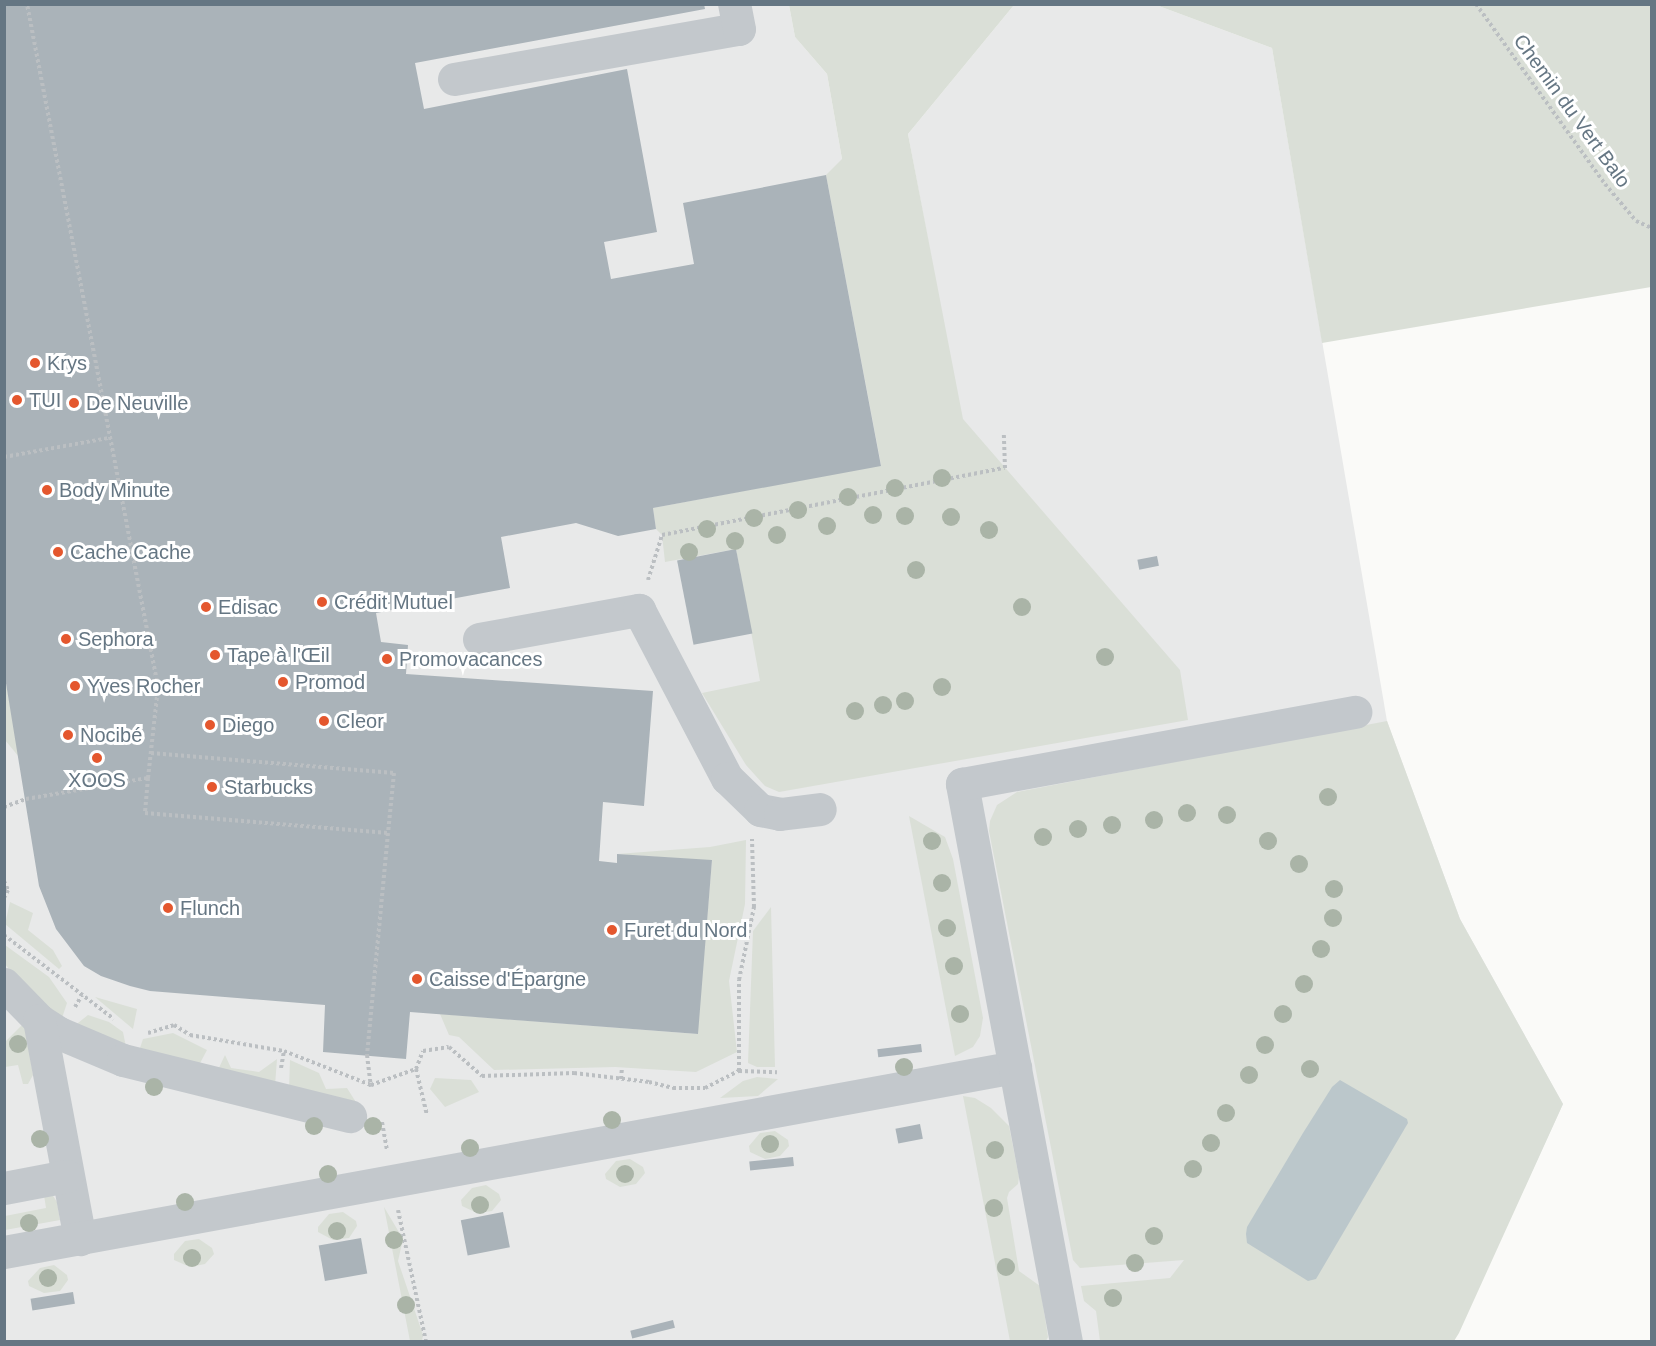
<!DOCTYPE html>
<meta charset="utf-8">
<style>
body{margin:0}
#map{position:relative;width:1656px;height:1346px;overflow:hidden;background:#fafaf8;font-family:Arial,sans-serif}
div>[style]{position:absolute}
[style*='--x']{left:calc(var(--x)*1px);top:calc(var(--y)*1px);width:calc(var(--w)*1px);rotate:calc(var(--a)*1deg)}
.built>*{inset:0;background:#e8e9e9}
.green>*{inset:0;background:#dadfd7}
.water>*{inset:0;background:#bbc7cb}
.building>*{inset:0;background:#aab3b9;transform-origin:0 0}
.path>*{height:4px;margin-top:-2px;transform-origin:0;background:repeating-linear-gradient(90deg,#bbbfc2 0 3px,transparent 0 6px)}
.minor>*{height:33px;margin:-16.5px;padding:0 16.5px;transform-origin:16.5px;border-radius:16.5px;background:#c3c8cc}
.trees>*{width:18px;height:18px;margin:-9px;border-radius:50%;background:#aab4a7}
.dots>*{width:16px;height:16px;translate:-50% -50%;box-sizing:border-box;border:3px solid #fff;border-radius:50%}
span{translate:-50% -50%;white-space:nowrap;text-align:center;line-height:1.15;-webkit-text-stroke:6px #fff;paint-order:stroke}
.street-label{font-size:20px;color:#657683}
.poi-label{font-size:20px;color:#657683}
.left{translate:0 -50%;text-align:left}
.frame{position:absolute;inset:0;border:6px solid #657683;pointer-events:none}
</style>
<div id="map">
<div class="built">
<div style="clip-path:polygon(5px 5px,789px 5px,795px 37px,827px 74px,842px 159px,946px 336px,908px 134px,1014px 5px,1156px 5px,1272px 48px,1387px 721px,1460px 919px,1563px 1104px,1454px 1341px,5px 1342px)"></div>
</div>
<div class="green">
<div style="clip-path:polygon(789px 5px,1014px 5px,908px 134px,963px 419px,1180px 670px,1188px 720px,779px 792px,765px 786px,746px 765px,702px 693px,760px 681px,736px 549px,665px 562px,662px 535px,656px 529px,653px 508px,881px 465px,826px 175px,842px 159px,827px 74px,795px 37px)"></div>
<div style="clip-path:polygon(1156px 5px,1651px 5px,1651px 287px,1322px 343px,1272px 48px)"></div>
<div style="clip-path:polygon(4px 671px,19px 757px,5px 740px)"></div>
<div style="clip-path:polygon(1387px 721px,1460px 919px,1563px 1104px,1459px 1333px,1454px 1341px,1100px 1341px,1096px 1311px,1084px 1301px,1081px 1286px,1170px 1278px,1184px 1260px,1080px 1268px,1073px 1260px,989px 831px,990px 821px,997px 805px,1017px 792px)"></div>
<div style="clip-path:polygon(909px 816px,945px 837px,953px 859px,983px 1018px,980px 1036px,973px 1047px,955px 1056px)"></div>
<div style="clip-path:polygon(746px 840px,745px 904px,729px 981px,737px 1052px,696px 1072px,615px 1067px,494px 1070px,459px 1037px,449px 1035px,440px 1014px,697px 1034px,712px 861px,617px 854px,710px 847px)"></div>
<div style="clip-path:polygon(10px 902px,33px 913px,28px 930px,53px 950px,62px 966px,59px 969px,5px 924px)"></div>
<div style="clip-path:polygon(771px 907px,775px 1067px,757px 1067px,748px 1063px,753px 931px)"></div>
<div style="clip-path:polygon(5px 945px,49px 977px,67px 1003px,61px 1021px,21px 985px,5px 964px)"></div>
<div style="clip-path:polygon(95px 997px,137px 1009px,133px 1029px)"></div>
<div style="clip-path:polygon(88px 1015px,109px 1022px,123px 1032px,126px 1047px,73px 1027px)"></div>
<div style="clip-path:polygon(25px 1022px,33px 1075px,28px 1084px,23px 1084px,18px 1065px,5px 1067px,5px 1042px)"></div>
<div style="clip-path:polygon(173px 1033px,207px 1050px,198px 1067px,139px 1051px,143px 1039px)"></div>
<div style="clip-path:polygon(225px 1055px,231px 1068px,259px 1072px,277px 1059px,275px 1086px,217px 1072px)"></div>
<div style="clip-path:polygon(290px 1060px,319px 1073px,326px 1089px,347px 1088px,359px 1107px,289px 1090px)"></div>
<div style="clip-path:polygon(757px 1077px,778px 1079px,758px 1096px,720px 1098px,743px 1081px)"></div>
<div style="clip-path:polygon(435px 1078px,471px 1080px,479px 1092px,445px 1107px,430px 1089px)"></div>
<div style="clip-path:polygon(963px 1096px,975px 1098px,991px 1108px,1009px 1126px,1019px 1177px,1018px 1184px,1009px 1192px,1007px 1198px,1019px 1271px,1040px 1286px,1048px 1337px,1046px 1341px,1010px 1341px)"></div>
<div style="clip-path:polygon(775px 1131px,788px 1140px,789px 1146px,780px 1156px,765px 1159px,750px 1152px,749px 1146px,760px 1133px)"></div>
<div style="clip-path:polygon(630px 1159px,643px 1167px,645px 1173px,636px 1184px,620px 1187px,606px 1179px,605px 1174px,616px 1161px)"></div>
<div style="clip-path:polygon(486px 1185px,499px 1194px,501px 1200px,492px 1211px,477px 1213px,462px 1206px,461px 1200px,472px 1188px)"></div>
<div style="clip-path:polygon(48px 1188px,57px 1202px,60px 1220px,5px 1230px,5px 1216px,46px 1208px,43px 1189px)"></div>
<div style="clip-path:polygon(384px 1207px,403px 1239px,398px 1261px,423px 1335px,422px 1341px,410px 1341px)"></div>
<div style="clip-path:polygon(343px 1212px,356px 1221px,357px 1226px,349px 1238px,333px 1240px,318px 1232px,318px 1227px,329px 1214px)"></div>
<div style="clip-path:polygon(199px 1239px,212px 1248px,214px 1254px,205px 1264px,190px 1267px,174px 1260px,174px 1254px,185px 1241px)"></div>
<div style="clip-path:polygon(54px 1265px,67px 1275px,68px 1280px,60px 1291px,44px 1293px,29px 1286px,28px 1281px,40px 1268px)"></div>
</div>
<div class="water">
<div style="clip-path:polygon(1340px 1080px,1407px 1119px,1408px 1123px,1316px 1279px,1308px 1281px,1247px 1243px,1246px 1234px,1247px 1227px,1303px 1133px,1332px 1087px)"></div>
</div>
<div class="building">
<div style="clip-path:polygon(4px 4px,704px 4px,705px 9px,415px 63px,424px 109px,627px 69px,657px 232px,604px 242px,611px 279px,694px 264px,683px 203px,826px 175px,881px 466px,653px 508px,656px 529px,618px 536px,576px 523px,501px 537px,510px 588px,376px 613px,381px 642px,408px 645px,406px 674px,653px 691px,644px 806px,603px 802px,599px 861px,617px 863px,617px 854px,712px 860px,698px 1034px,410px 1012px,406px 1059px,323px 1052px,325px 1005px,150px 991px,130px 986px,101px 976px,84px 966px,56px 929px,39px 886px,4px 671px)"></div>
<div style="left:736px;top:549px;width:86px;height:60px;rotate:79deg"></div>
<div style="left:1157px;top:556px;width:10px;height:20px;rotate:79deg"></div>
<div style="left:921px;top:1044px;width:8px;height:44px;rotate:83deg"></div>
<div style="left:920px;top:1124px;width:15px;height:25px;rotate:79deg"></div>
<div style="left:793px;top:1157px;width:9px;height:44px;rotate:84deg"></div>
<div style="left:503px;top:1212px;width:36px;height:43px;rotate:79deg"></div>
<div style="left:361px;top:1238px;width:36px;height:43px;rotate:80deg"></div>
<div style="left:73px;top:1292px;width:12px;height:43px;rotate:81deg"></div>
<div style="left:673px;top:1320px;width:8px;height:44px;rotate:76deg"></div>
</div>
<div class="path">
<div style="--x:1476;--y:4;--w:221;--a:54.4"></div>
<div style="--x:1605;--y:184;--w:48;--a:50"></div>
<div style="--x:1636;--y:221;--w:17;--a:24"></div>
<div style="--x:4;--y:457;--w:107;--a:-10.3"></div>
<div style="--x:648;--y:580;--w:47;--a:-72.7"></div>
<div style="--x:662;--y:535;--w:349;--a:-11.1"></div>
<div style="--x:1005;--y:468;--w:35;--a:-92"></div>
<div style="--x:151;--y:753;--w:244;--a:4.7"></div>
<div style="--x:394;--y:773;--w:60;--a:95.7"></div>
<div style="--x:148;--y:778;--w:35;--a:95"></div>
<div style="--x:145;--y:813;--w:244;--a:4.7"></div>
<div style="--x:388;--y:833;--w:223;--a:95.4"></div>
<div style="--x:367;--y:1055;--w:32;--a:83"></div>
<div style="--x:4;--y:807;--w:23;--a:-20"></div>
<div style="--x:26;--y:799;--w:124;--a:-9.8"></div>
<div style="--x:148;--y:778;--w:92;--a:-83.7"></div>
<div style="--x:158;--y:687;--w:695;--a:-100.86"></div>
<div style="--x:4;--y:881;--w:10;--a:66"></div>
<div style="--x:8;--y:890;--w:9;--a:117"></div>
<div style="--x:4;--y:935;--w:138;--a:37.4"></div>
<div style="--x:75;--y:1007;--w:14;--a:-60"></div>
<div style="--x:148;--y:1033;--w:27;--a:-17"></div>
<div style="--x:174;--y:1025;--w:19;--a:32"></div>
<div style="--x:190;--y:1035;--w:95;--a:9.7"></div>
<div style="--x:284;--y:1051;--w:93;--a:21.3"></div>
<div style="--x:371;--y:1085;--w:48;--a:-19.6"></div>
<div style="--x:416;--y:1069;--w:19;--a:-69"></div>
<div style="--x:423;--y:1051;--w:26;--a:-9"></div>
<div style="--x:449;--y:1047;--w:44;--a:41.3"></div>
<div style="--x:482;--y:1076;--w:92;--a:-1.9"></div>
<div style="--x:574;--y:1073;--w:76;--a:6.8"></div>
<div style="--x:649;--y:1082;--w:25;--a:14"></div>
<div style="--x:673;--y:1088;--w:32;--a:0"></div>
<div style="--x:705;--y:1088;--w:38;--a:-27"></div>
<div style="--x:739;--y:1071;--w:91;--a:-90"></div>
<div style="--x:739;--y:980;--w:75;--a:-78.4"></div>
<div style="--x:754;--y:907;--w:68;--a:-91.7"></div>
<div style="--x:281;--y:1068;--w:17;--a:-80"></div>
<div style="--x:416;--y:1069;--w:47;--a:76.6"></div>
<div style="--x:739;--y:1071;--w:38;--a:2"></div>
<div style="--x:621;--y:1079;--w:11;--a:-85"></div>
<div style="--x:382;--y:1122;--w:28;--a:80"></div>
<div style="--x:398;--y:1210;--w:135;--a:78"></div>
</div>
<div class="minor">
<div style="--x:454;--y:79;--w:289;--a:-10"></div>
<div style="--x:739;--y:29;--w:25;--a:-101"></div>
<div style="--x:479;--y:639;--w:163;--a:-10.3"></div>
<div style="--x:639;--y:610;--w:190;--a:62.4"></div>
<div style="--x:727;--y:778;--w:46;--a:44.1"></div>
<div style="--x:760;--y:810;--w:20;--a:11"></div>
<div style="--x:780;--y:814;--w:40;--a:-7.1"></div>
<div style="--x:4;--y:984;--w:50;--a:45.8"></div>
<div style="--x:39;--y:1020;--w:24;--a:33"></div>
<div style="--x:59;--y:1033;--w:69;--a:22.9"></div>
<div style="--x:123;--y:1060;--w:234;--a:13.9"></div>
<div style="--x:39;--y:1020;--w:223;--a:79.4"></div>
<div style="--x:4;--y:1188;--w:64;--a:-10.8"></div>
<div style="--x:4;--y:1252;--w:1028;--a:-10.37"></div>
<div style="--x:1066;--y:1342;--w:568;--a:-100.56"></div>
<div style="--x:962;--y:784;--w:400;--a:-10.4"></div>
</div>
<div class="trees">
<div style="left:942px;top:478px"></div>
<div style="left:895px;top:488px"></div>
<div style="left:848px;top:497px"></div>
<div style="left:798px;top:510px"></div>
<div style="left:873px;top:515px"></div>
<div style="left:905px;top:516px"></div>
<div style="left:951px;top:517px"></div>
<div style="left:754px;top:518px"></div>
<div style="left:827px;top:526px"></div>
<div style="left:707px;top:529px"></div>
<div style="left:989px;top:530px"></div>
<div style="left:777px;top:535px"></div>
<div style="left:735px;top:541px"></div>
<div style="left:689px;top:552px"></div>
<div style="left:916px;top:570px"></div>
<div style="left:1022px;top:607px"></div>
<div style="left:1105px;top:657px"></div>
<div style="left:942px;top:687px"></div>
<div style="left:905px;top:701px"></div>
<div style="left:883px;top:705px"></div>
<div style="left:855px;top:711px"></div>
<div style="left:1328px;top:797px"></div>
<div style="left:1187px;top:813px"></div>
<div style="left:1227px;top:815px"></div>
<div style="left:1154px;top:820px"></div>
<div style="left:1112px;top:825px"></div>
<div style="left:1078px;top:829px"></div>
<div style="left:1043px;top:837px"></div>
<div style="left:932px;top:841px"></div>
<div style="left:1268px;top:841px"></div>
<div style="left:1299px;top:864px"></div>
<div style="left:942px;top:883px"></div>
<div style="left:1334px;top:889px"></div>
<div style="left:1333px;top:918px"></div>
<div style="left:947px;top:928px"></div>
<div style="left:1321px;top:949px"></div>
<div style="left:954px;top:966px"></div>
<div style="left:1304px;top:984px"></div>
<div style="left:960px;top:1014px"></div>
<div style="left:1283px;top:1014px"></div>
<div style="left:18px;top:1044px"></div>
<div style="left:1265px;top:1045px"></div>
<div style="left:904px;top:1067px"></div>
<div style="left:1310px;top:1069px"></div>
<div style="left:1249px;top:1075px"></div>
<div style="left:154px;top:1087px"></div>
<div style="left:1226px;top:1113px"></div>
<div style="left:612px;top:1120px"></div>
<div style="left:314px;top:1126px"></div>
<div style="left:373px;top:1126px"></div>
<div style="left:40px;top:1139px"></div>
<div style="left:1211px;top:1143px"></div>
<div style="left:770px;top:1144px"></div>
<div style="left:470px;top:1148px"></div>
<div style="left:995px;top:1150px"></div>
<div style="left:1193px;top:1169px"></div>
<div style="left:328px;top:1174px"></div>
<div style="left:625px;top:1174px"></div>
<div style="left:185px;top:1202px"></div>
<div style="left:480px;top:1205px"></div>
<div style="left:994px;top:1208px"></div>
<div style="left:29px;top:1223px"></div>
<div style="left:337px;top:1231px"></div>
<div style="left:1154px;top:1236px"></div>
<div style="left:394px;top:1240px"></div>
<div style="left:192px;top:1258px"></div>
<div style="left:1135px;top:1263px"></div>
<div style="left:1006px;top:1267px"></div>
<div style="left:48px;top:1278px"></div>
<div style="left:1113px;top:1298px"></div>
<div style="left:406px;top:1305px"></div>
</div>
<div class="dots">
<div style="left:35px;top:363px;background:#e4572e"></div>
<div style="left:17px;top:400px;background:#e4572e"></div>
<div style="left:74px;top:403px;background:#e4572e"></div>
<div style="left:47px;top:490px;background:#e4572e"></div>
<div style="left:58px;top:552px;background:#e4572e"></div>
<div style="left:322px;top:602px;background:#e4572e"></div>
<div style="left:206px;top:607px;background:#e4572e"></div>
<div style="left:66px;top:639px;background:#e4572e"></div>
<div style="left:215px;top:655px;background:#e4572e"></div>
<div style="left:387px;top:659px;background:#e4572e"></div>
<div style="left:283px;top:682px;background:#e4572e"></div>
<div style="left:75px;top:686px;background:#e4572e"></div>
<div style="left:324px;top:721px;background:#e4572e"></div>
<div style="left:210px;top:725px;background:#e4572e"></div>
<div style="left:68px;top:735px;background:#e4572e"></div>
<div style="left:97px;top:758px;background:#e4572e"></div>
<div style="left:212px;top:787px;background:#e4572e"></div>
<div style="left:168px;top:908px;background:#e4572e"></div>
<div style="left:612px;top:930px;background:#e4572e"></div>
<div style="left:417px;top:979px;background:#e4572e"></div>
</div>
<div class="street-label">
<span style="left:1572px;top:111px;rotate:54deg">Chemin du Vert Balo</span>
</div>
<div class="poi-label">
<span class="left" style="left:47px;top:363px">Krys</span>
<span class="left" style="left:29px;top:400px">TUI</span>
<span class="left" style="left:86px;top:403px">De Neuville</span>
<span class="left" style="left:59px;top:490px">Body Minute</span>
<span class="left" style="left:70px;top:552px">Cache Cache</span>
<span class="left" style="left:334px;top:602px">Crédit Mutuel</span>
<span class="left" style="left:218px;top:607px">Edisac</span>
<span class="left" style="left:78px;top:639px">Sephora</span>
<span class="left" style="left:227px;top:655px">Tape à l'Œil</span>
<span class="left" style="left:399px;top:659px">Promovacances</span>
<span class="left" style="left:295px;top:682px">Promod</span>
<span class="left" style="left:87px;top:686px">Yves Rocher</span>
<span class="left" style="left:336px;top:721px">Cleor</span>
<span class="left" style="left:222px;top:725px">Diego</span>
<span class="left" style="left:80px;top:735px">Nocibé</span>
<span style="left:97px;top:780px">XOOS</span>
<span class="left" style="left:224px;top:787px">Starbucks</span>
<span class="left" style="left:180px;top:908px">Flunch</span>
<span class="left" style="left:624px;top:930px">Furet du Nord</span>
<span class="left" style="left:429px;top:979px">Caisse d'Épargne</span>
</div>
<div class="frame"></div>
</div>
